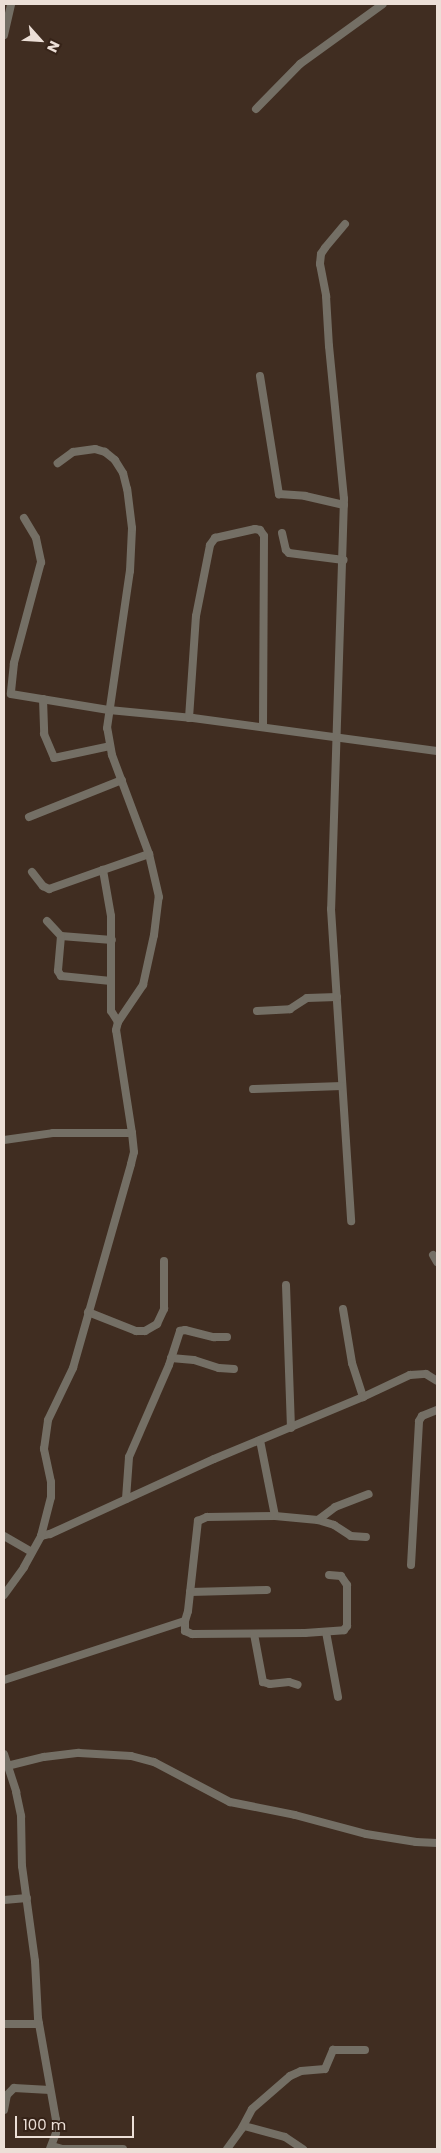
<!DOCTYPE html>
<style>
body{margin:0}
#map{position:relative;width:441px;height:2153px;overflow:hidden;background:#402d21;font-family:Poppins,sans-serif}
div>[style]{position:absolute}
[style*='--x']{left:calc(var(--x)*1px);top:calc(var(--y)*1px);width:calc(var(--w)*1px);rotate:calc(var(--a)*1deg)}
.street>*{height:8px;margin:-4px;padding:0 4px;transform-origin:4px;border-radius:4px;background:#746f65}
span{translate:-50% -50%;white-space:nowrap;text-align:center;line-height:1.15;-webkit-text-stroke:4px #362318;paint-order:stroke}
.frame{position:absolute;inset:0;border:5px solid #ecdfd7;pointer-events:none}
.north{position:absolute;left:15px;top:15px;width:50px;height:50px;-webkit-text-stroke:4px #362318;paint-order:stroke;rotate:116deg;font-size:14px;font-weight:700;line-height:20px;text-align:center;color:#ecdfd7}
.north::after{content:'';display:block;margin:auto;width:18px;height:22px;background:#ecdfd7;clip-path:polygon(50% 0,100% 100%,50% 72%,0 100%)}
.scale{position:absolute;left:15px;top:2116px;width:119px;height:22px;box-sizing:border-box;border:2px solid #ecdfd7;border-top:0;padding-left:6px;font-size:15px;line-height:18px;white-space:nowrap;color:#ecdfd7;-webkit-text-stroke:4px #362318;paint-order:stroke}
</style>
<div id="map">
<div class="street">
<div style="--x:4;--y:35;--w:32;--a:-77"></div>
<div style="--x:256;--y:109;--w:63;--a:-45.6"></div>
<div style="--x:300;--y:64;--w:102;--a:-35.9"></div>
<div style="--x:345;--y:224;--w:31;--a:130"></div>
<div style="--x:325;--y:248;--w:7;--a:124"></div>
<div style="--x:321;--y:254;--w:10;--a:96"></div>
<div style="--x:320;--y:264;--w:33;--a:79"></div>
<div style="--x:326;--y:296;--w:50;--a:86.6"></div>
<div style="--x:329;--y:346;--w:154;--a:84.4"></div>
<div style="--x:344;--y:499;--w:410;--a:91.8"></div>
<div style="--x:331;--y:909;--w:313;--a:86.3"></div>
<div style="--x:260;--y:376;--w:120;--a:80.9"></div>
<div style="--x:279;--y:494;--w:26;--a:4"></div>
<div style="--x:305;--y:496;--w:40;--a:13"></div>
<div style="--x:24;--y:518;--w:23;--a:59"></div>
<div style="--x:36;--y:538;--w:25;--a:78"></div>
<div style="--x:41;--y:562;--w:105;--a:105"></div>
<div style="--x:14;--y:663;--w:31;--a:96"></div>
<div style="--x:11;--y:694;--w:99;--a:9.3"></div>
<div style="--x:109;--y:710;--w:84;--a:5.4"></div>
<div style="--x:193;--y:718;--w:246;--a:7.7"></div>
<div style="--x:282;--y:533;--w:17;--a:77"></div>
<div style="--x:286;--y:550;--w:4;--a:45"></div>
<div style="--x:289;--y:553;--w:55;--a:7.3"></div>
<div style="--x:43;--y:699;--w:35;--a:88"></div>
<div style="--x:44;--y:734;--w:26;--a:67"></div>
<div style="--x:54;--y:758;--w:57;--a:-12.1"></div>
<div style="--x:189;--y:718;--w:102;--a:-86.1"></div>
<div style="--x:196;--y:616;--w:72;--a:-78.8"></div>
<div style="--x:210;--y:545;--w:9;--a:-54"></div>
<div style="--x:215;--y:538;--w:41;--a:-12.7"></div>
<div style="--x:255;--y:529;--w:5;--a:11"></div>
<div style="--x:260;--y:530;--w:7;--a:56"></div>
<div style="--x:264;--y:536;--w:191;--a:90.3"></div>
<div style="--x:29;--y:817;--w:100;--a:-21.7"></div>
<div style="--x:32;--y:872;--w:18;--a:52"></div>
<div style="--x:43;--y:886;--w:7;--a:27"></div>
<div style="--x:49;--y:889;--w:57;--a:-19.4"></div>
<div style="--x:47;--y:921;--w:21;--a:47"></div>
<div style="--x:61;--y:936;--w:51;--a:4.5"></div>
<div style="--x:61;--y:936;--w:35;--a:95"></div>
<div style="--x:58;--y:971;--w:6;--a:59"></div>
<div style="--x:61;--y:976;--w:50;--a:5.7"></div>
<div style="--x:257;--y:1011;--w:33;--a:-3"></div>
<div style="--x:290;--y:1009;--w:20;--a:-33"></div>
<div style="--x:307;--y:998;--w:30;--a:-2"></div>
<div style="--x:118;--y:1022;--w:13;--a:-122"></div>
<div style="--x:111;--y:1011;--w:95;--a:-90"></div>
<div style="--x:111;--y:916;--w:47;--a:-99.9"></div>
<div style="--x:103;--y:870;--w:49;--a:-19.2"></div>
<div style="--x:253;--y:1089;--w:89;--a:-1.9"></div>
<div style="--x:4;--y:1140;--w:49;--a:-8.1"></div>
<div style="--x:53;--y:1133;--w:79;--a:0"></div>
<div style="--x:433;--y:1255;--w:8;--a:60"></div>
<div style="--x:286;--y:1285;--w:143;--a:88"></div>
<div style="--x:343;--y:1309;--w:55;--a:80.5"></div>
<div style="--x:352;--y:1363;--w:36;--a:72"></div>
<div style="--x:88;--y:1312;--w:52;--a:21.6"></div>
<div style="--x:136;--y:1331;--w:9;--a:0"></div>
<div style="--x:145;--y:1331;--w:14;--a:-30"></div>
<div style="--x:157;--y:1324;--w:17;--a:-65"></div>
<div style="--x:164;--y:1309;--w:48;--a:-90"></div>
<div style="--x:171;--y:1358;--w:23;--a:5"></div>
<div style="--x:194;--y:1360;--w:26;--a:18"></div>
<div style="--x:219;--y:1368;--w:15;--a:4"></div>
<div style="--x:126;--y:1499;--w:42;--a:-85.9"></div>
<div style="--x:129;--y:1457;--w:100;--a:-66.5"></div>
<div style="--x:169;--y:1365;--w:36;--a:-72"></div>
<div style="--x:180;--y:1331;--w:5;--a:-11"></div>
<div style="--x:185;--y:1330;--w:30;--a:14"></div>
<div style="--x:214;--y:1337;--w:13;--a:0"></div>
<div style="--x:275;--y:1516;--w:43;--a:5.3"></div>
<div style="--x:318;--y:1520;--w:17;--a:17"></div>
<div style="--x:334;--y:1525;--w:20;--a:33"></div>
<div style="--x:351;--y:1536;--w:15;--a:4"></div>
<div style="--x:318;--y:1520;--w:21;--a:-37"></div>
<div style="--x:335;--y:1507;--w:36;--a:-21"></div>
<div style="--x:4;--y:1536;--w:32;--a:30"></div>
<div style="--x:41;--y:1536;--w:9;--a:-13"></div>
<div style="--x:50;--y:1534;--w:180;--a:-24.6"></div>
<div style="--x:214;--y:1459;--w:161;--a:-22.6"></div>
<div style="--x:363;--y:1397;--w:52;--a:-25.1"></div>
<div style="--x:410;--y:1375;--w:16;--a:-4"></div>
<div style="--x:426;--y:1374;--w:13;--a:32"></div>
<div style="--x:411;--y:1565;--w:144;--a:-86.8"></div>
<div style="--x:419;--y:1421;--w:6;--a:-59"></div>
<div style="--x:422;--y:1416;--w:16;--a:-22"></div>
<div style="--x:190;--y:1592;--w:77;--a:-1.5"></div>
<div style="--x:4;--y:1595;--w:34;--a:-54"></div>
<div style="--x:24;--y:1567;--w:35;--a:-61"></div>
<div style="--x:41;--y:1536;--w:40;--a:-75.6"></div>
<div style="--x:51;--y:1497;--w:15;--a:-90"></div>
<div style="--x:51;--y:1482;--w:34;--a:-102"></div>
<div style="--x:44;--y:1449;--w:29;--a:-82"></div>
<div style="--x:48;--y:1420;--w:58;--a:-64.3"></div>
<div style="--x:73;--y:1368;--w:212;--a:-74.1"></div>
<div style="--x:131;--y:1164;--w:12;--a:-76"></div>
<div style="--x:134;--y:1152;--w:19;--a:-96"></div>
<div style="--x:132;--y:1133;--w:104;--a:-98.8"></div>
<div style="--x:116;--y:1030;--w:8;--a:-76"></div>
<div style="--x:118;--y:1022;--w:45;--a:-56"></div>
<div style="--x:143;--y:985;--w:51;--a:-77.6"></div>
<div style="--x:154;--y:935;--w:38;--a:-83"></div>
<div style="--x:159;--y:897;--w:44;--a:-103.1"></div>
<div style="--x:149;--y:854;--w:106;--a:-110.5"></div>
<div style="--x:112;--y:755;--w:27;--a:-100"></div>
<div style="--x:107;--y:728;--w:159;--a:-81.7"></div>
<div style="--x:130;--y:571;--w:43;--a:-87.3"></div>
<div style="--x:132;--y:528;--w:39;--a:-97"></div>
<div style="--x:127;--y:489;--w:16;--a:-104"></div>
<div style="--x:123;--y:473;--w:15;--a:-122"></div>
<div style="--x:115;--y:460;--w:13;--a:-141"></div>
<div style="--x:105;--y:452;--w:10;--a:-163"></div>
<div style="--x:95;--y:449;--w:22;--a:172"></div>
<div style="--x:73;--y:452;--w:19;--a:144"></div>
<div style="--x:185;--y:1621;--w:10;--a:90"></div>
<div style="--x:185;--y:1631;--w:8;--a:23"></div>
<div style="--x:192;--y:1634;--w:113;--a:-0.5"></div>
<div style="--x:305;--y:1633;--w:39;--a:-4"></div>
<div style="--x:344;--y:1630;--w:5;--a:-53"></div>
<div style="--x:347;--y:1626;--w:41;--a:-90"></div>
<div style="--x:347;--y:1585;--w:11;--a:-124"></div>
<div style="--x:341;--y:1576;--w:12;--a:-175"></div>
<div style="--x:326;--y:1632;--w:66;--a:79.5"></div>
<div style="--x:254;--y:1634;--w:49;--a:79.4"></div>
<div style="--x:263;--y:1682;--w:7;--a:16"></div>
<div style="--x:270;--y:1684;--w:19;--a:-6"></div>
<div style="--x:289;--y:1682;--w:9;--a:18"></div>
<div style="--x:4;--y:1680;--w:190;--a:-18.1"></div>
<div style="--x:185;--y:1621;--w:10;--a:-73"></div>
<div style="--x:188;--y:1611;--w:91;--a:-83.7"></div>
<div style="--x:198;--y:1521;--w:10;--a:-24"></div>
<div style="--x:207;--y:1517;--w:68;--a:-0.8"></div>
<div style="--x:275;--y:1516;--w:77;--a:-101.2"></div>
<div style="--x:4;--y:1754;--w:40;--a:72"></div>
<div style="--x:16;--y:1792;--w:25;--a:78"></div>
<div style="--x:21;--y:1816;--w:50;--a:88.9"></div>
<div style="--x:22;--y:1866;--w:96;--a:82.2"></div>
<div style="--x:35;--y:1961;--w:57;--a:87"></div>
<div style="--x:38;--y:2018;--w:104;--a:80"></div>
<div style="--x:56;--y:2120;--w:13;--a:90"></div>
<div style="--x:56;--y:2133;--w:17;--a:111"></div>
<div style="--x:7;--y:1766;--w:38;--a:-14"></div>
<div style="--x:44;--y:1757;--w:35;--a:-7"></div>
<div style="--x:79;--y:1753;--w:52;--a:3.3"></div>
<div style="--x:131;--y:1756;--w:24;--a:15"></div>
<div style="--x:154;--y:1762;--w:86;--a:27.8"></div>
<div style="--x:230;--y:1802;--w:66;--a:11.3"></div>
<div style="--x:295;--y:1815;--w:73;--a:15"></div>
<div style="--x:366;--y:1834;--w:51;--a:9.1"></div>
<div style="--x:416;--y:1842;--w:21;--a:3"></div>
<div style="--x:4;--y:1900;--w:23;--a:-5"></div>
<div style="--x:4;--y:2024;--w:35;--a:0"></div>
<div style="--x:4;--y:2110;--w:15;--a:-79"></div>
<div style="--x:7;--y:2095;--w:10;--a:-45"></div>
<div style="--x:14;--y:2088;--w:36;--a:3"></div>
<div style="--x:244;--y:2126;--w:42;--a:15"></div>
<div style="--x:285;--y:2137;--w:22;--a:34"></div>
<div style="--x:52;--y:2146;--w:10;--a:17"></div>
<div style="--x:62;--y:2149;--w:61;--a:0"></div>
<div style="--x:227;--y:2149;--w:26;--a:-54"></div>
<div style="--x:242;--y:2128;--w:21;--a:-62"></div>
<div style="--x:252;--y:2109;--w:50;--a:-41"></div>
<div style="--x:290;--y:2076;--w:12;--a:-24"></div>
<div style="--x:301;--y:2071;--w:24;--a:-5"></div>
<div style="--x:325;--y:2069;--w:21;--a:-67"></div>
<div style="--x:333;--y:2050;--w:32;--a:0"></div>
</div>
<div class="frame"></div>
<div class="north">N</div>
<div class="scale">100 m</div>
</div>
